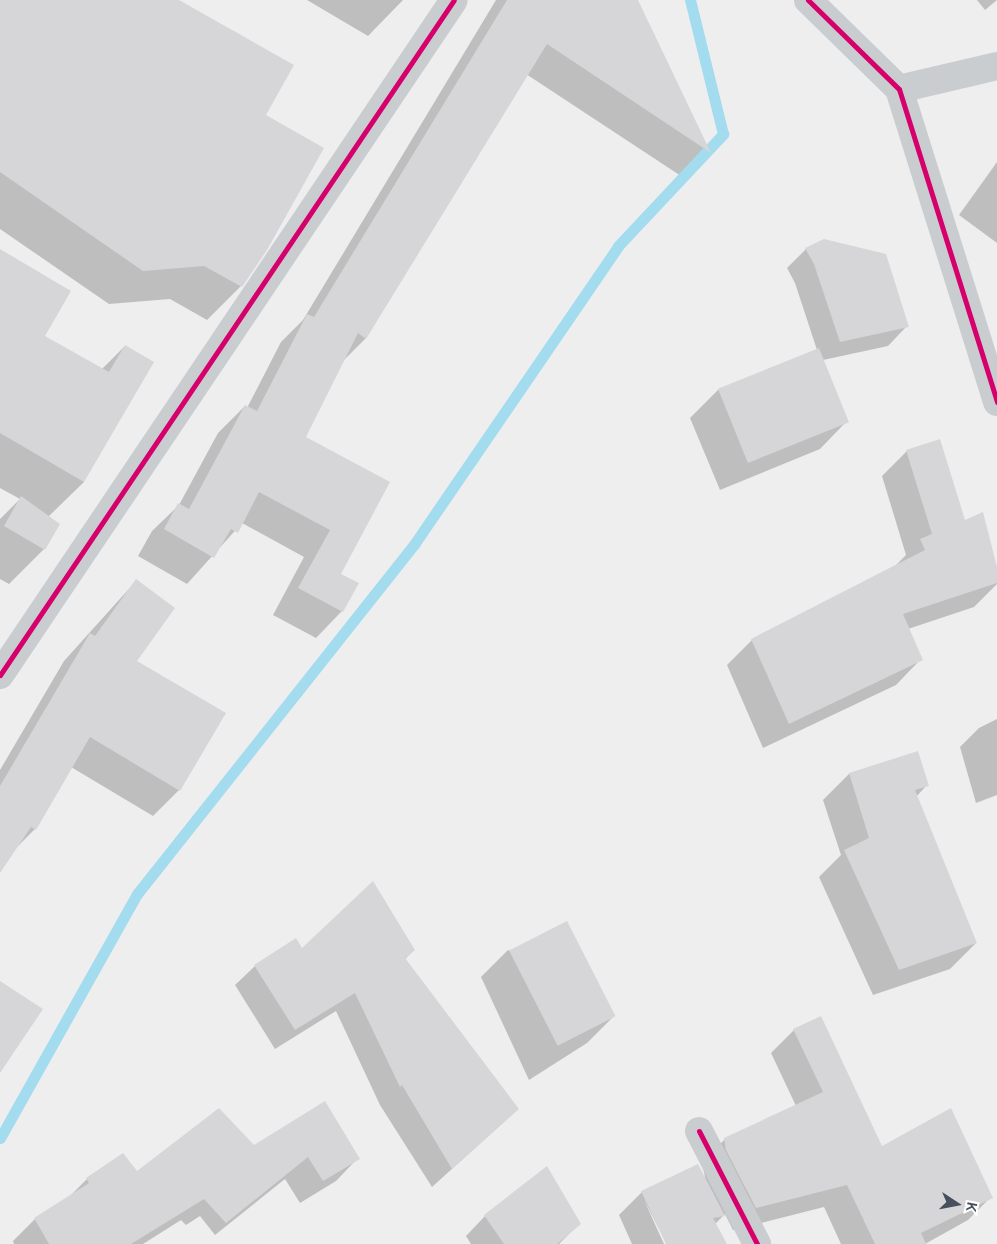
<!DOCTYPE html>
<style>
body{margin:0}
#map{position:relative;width:997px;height:1244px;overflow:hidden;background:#efeeee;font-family:Raleway,sans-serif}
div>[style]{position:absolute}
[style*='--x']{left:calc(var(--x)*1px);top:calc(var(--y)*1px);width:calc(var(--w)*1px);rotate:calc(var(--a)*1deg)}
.shadow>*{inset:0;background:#0003}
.stream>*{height:11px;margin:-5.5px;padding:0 5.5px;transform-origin:5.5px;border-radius:5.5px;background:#a3dcef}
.building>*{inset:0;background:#d6d6d9;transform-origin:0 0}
.minor>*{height:28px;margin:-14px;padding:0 14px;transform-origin:14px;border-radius:14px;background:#cacdd0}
.tertiary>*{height:28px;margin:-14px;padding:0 14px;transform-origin:14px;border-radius:14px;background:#cacdd0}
.cycleway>*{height:5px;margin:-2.5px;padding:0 2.5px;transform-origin:2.5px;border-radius:2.5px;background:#d6006c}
span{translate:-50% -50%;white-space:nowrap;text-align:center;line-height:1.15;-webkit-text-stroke:5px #fff;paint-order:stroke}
.north{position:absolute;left:932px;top:1179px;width:50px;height:50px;-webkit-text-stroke:4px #fff;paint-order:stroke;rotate:101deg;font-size:14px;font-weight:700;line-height:20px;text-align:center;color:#45505c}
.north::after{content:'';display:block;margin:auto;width:18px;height:22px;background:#45505c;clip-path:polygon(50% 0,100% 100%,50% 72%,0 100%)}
</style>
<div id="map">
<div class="shadow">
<div style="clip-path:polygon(0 0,177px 0,264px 115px,241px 286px,207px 320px,170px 299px,109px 304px,0 229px)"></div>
<div style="clip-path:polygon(307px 0,403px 0,368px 36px)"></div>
<div style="clip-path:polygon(496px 0,637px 0,710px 153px,684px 178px,526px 74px,366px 338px,343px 361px,304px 438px,388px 483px,339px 575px,342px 611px,316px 638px,273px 615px,304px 557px,242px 523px,187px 584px,138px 556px,152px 531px,179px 505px,218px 433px,245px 406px,247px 408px,281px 342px,303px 320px)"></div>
<div style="clip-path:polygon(977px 0,997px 0,985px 10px)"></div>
<div style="clip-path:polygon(997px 162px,997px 243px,959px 215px)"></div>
<div style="clip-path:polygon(806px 249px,907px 326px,888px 346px,823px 360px,847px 421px,820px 449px,720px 490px,690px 418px,718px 390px,817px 350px,795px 283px,787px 268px)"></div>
<div style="clip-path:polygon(0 251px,43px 336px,101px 370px,125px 346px,84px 482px,48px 517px,44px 549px,9px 584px,0 579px,0 519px,20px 499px,0 488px)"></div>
<div style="clip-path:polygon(907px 451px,964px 522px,997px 572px,997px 584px,974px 607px,908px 629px,921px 659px,896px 685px,763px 748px,727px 665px,752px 640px,896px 565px,906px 555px,882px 476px)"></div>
<div style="clip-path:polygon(136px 581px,136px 662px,179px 790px,153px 816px,71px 767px,35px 829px,14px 850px,0 871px,0 770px,64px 661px)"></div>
<div style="clip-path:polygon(997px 719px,997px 795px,976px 803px,960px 747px,979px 728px)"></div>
<div style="clip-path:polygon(917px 752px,927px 785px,916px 797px,976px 943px,950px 969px,873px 995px,819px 877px,841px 855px,823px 800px,849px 774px)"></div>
<div style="clip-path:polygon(302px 950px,414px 950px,405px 959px,518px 1109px,432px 1187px,380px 1105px,336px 1011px,275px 1049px,235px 985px,255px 966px)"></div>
<div style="clip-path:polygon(508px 950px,615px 1015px,587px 1043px,529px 1080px,481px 977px)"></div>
<div style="clip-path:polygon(794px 1030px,881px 1148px,991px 1197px,968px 1220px,925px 1244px,841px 1244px,824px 1207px,733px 1230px,725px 1214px,715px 1224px,725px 1244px,667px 1244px,644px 1200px,664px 1244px,632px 1244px,619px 1215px,642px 1192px,705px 1177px,702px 1163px,725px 1139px,796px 1106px,771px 1053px)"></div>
<div style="clip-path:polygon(253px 1147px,358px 1158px,336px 1181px,300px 1203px,285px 1179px,215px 1235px,200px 1216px,186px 1225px,181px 1220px,143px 1244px,14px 1244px,13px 1241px,35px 1219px,69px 1197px,87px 1179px,137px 1173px)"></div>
<div style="clip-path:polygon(485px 1216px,579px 1224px,559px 1244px,471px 1244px,466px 1236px)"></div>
</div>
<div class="stream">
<div style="--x:0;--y:1138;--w:280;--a:-60.7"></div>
<div style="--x:137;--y:894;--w:448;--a:-51.6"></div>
<div style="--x:415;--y:543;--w:360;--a:-55.6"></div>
<div style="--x:618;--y:246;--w:154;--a:-46.8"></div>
<div style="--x:723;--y:134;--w:138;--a:-103.8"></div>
</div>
<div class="building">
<div style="clip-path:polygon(0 0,179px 0,294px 65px,266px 115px,324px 148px,267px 250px,242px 287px,204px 266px,143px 271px,0 172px)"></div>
<div style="clip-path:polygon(507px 0,638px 0,711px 153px,547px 44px,366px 339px,358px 333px,306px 437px,390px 482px,341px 574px,359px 583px,343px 612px,298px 588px,330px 530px,259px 492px,238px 533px,231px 529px,214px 558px,164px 529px,178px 503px,189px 509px,245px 405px,257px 411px,307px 314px,314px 317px)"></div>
<div style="clip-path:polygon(824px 239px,886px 254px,909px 327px,840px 342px,814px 264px,805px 248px)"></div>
<div style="clip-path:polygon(0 249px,71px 291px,45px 336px,109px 372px,125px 345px,154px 362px,84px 482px,0 433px)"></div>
<div style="left:819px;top:348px;width:80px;height:109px;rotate:68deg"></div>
<div style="clip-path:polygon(940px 439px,965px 520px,983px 512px,997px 567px,997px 583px,903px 614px,923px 660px,789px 724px,751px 639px,925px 550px,920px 539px,932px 534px,906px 450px)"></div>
<div style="clip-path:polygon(21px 496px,60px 524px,45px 550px,4px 526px)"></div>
<div style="clip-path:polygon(136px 579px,175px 608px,137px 661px,226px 713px,180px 791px,90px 737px,36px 830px,31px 827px,0 873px,0 786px,90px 633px,95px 636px)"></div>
<div style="clip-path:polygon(918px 751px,929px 786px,915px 790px,977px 943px,899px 970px,844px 850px,869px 838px,849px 773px)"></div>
<div style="clip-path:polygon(373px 881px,415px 950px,405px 958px,519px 1109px,452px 1169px,402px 1085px,400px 1087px,355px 993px,295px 1030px,254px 965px,296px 938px,302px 948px)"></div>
<div style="left:567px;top:921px;width:107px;height:65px;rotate:63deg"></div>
<div style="clip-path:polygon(0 981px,43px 1009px,0 1073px)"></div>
<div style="clip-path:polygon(821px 1016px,882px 1146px,951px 1108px,993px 1198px,921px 1233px,926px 1244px,875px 1244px,847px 1185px,756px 1208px,726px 1150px,724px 1138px,823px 1092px,793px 1029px)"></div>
<div style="clip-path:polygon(325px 1101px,360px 1159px,323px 1181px,308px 1157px,226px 1223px,204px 1199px,131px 1244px,49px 1244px,34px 1218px,89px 1183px,86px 1178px,123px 1153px,137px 1171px,219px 1108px,254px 1145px)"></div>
<div style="clip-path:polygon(698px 1164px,725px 1216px,713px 1218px,727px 1244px,666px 1244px,641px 1191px)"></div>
<div style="clip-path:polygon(547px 1166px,581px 1224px,557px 1244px,504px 1244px,484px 1215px)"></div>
</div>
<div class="minor">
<div style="--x:899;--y:89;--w:101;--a:-13.2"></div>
<div style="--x:0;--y:675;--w:813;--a:-56.08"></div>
<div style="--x:699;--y:1131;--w:127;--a:62.8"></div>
</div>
<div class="tertiary">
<div style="--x:808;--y:0;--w:127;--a:44.4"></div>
<div style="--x:899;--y:89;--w:328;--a:72.6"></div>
</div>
<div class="cycleway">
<div style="--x:808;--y:0;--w:127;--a:44.4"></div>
<div style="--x:899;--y:89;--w:328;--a:72.6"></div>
<div style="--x:0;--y:675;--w:813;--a:-56.08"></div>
<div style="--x:699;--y:1131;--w:127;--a:62.8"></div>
</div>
<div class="north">K</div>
</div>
